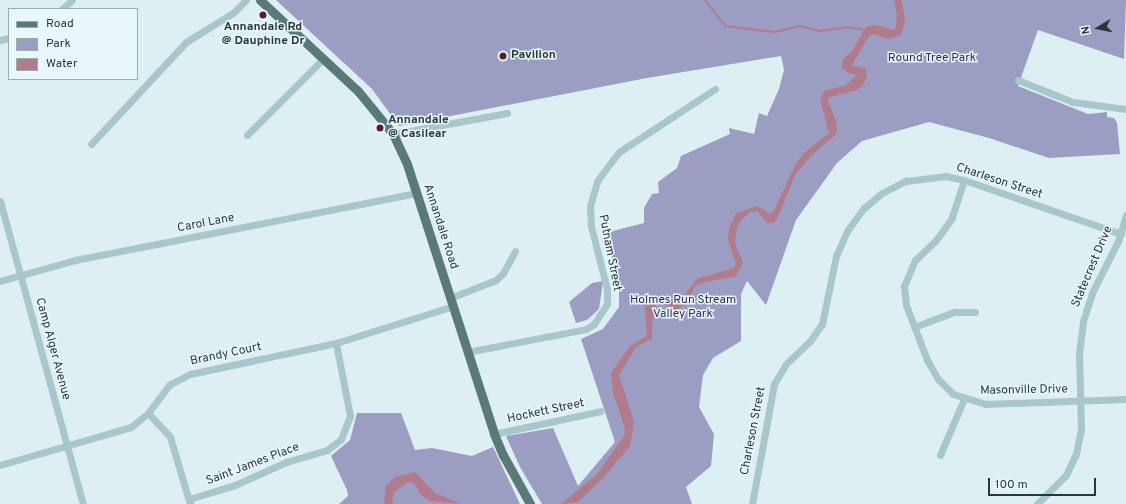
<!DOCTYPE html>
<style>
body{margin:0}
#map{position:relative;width:1126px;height:504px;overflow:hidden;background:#ddeff3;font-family:Overpass,sans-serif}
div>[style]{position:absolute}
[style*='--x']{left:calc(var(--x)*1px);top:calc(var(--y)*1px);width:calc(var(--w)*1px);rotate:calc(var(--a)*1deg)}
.green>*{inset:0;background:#9c9dc2}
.water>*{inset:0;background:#b07b8b}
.stream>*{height:2px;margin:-1px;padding:0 1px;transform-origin:1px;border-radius:1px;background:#b07b8b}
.minor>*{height:7px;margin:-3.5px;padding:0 3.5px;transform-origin:3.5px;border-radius:3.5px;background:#a8c7cb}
.major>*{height:9px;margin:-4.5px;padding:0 4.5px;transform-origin:4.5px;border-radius:4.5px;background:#597a79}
.dots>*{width:11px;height:11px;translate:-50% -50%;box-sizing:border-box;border:2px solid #e9f7fa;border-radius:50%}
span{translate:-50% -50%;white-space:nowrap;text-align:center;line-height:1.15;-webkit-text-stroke:3px #e9f7fa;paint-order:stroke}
.poi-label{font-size:12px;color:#283837;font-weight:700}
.left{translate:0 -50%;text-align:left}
.park-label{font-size:12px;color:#2c2c56}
.street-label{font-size:12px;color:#283837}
.legend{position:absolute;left:8px;top:8px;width:130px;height:72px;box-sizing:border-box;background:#e9f7fa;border:1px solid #9cabac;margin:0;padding:5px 7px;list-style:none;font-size:12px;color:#283837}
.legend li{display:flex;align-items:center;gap:8px;height:20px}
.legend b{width:20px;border:1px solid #9cabac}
.north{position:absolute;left:1078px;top:8px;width:40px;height:40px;-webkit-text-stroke:3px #e9f7fa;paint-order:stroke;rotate:260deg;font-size:11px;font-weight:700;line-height:16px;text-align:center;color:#283837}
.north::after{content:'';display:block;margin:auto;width:14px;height:18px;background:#283837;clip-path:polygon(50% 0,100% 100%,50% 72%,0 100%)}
.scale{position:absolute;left:988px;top:478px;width:108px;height:18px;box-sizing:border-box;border:2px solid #283837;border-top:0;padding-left:5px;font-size:12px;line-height:14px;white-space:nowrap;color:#283837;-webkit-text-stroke:3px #e9f7fa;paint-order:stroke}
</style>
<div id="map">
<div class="green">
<div style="clip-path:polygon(276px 0,1126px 0,1124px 59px,1038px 30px,1018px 86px,1088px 114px,1107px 112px,1107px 117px,1114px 118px,1117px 123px,1120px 154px,1049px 158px,989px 138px,929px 122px,862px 141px,837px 163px,796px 220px,766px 305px,747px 281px,741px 294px,741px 341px,713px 358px,703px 375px,699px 407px,714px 434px,711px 466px,686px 487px,692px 504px,542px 504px,520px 467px,506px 436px,553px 428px,578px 486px,615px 442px,581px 339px,603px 329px,619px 307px,619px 281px,605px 233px,644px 223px,644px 208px,652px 194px,659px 193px,658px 182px,677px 168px,681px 156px,730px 134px,729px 128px,754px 134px,759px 113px,767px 116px,779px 89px,784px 70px,781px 56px,647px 78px,399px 126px,372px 89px)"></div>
<div style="clip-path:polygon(603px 281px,599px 309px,587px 320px,576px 323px,569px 302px,592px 283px)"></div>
<div style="clip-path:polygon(357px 413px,401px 413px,415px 450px,432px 448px,472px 456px,493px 447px,520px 504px,339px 504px,348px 496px,347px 490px,331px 456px,350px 440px)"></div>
</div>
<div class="water">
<div style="clip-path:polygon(894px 0,901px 0,903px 7px,905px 22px,901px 35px,889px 39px,873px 34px,869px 36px,852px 65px,866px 69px,867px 77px,863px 85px,857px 90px,830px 97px,828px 101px,836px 121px,837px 133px,811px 156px,795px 175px,778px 217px,773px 223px,767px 223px,758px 212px,750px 212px,741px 220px,737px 227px,735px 243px,743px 263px,736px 276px,701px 283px,695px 286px,690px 298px,678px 310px,668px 307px,663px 302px,656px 304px,652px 323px,652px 339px,636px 347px,619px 375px,634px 422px,630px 446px,604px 477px,578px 502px,561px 504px,597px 474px,624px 436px,625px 429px,613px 392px,611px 373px,630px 346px,647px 336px,645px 307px,648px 298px,666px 296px,675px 303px,683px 297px,697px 279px,734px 268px,736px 263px,728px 240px,729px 229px,736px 213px,757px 206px,770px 214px,774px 211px,795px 165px,804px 153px,829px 133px,820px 99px,824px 91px,846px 85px,857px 75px,849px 73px,842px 68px,843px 59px,852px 51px,866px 27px,875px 25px,895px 30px,897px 15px)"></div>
<div style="clip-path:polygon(415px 472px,435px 493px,461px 504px,430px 501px,420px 494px,414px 483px,408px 482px,394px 492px,392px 504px,384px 504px,386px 486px,395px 477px)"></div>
</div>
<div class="stream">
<div style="--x:705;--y:0;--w:33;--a:52"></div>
<div style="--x:725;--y:26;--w:50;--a:6.8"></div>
<div style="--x:775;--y:32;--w:25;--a:-14"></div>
<div style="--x:799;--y:26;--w:22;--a:13"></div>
<div style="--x:820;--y:31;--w:27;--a:-8"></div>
<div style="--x:847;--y:27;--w:18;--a:9"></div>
</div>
<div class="minor">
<div style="--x:62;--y:9;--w:13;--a:-42"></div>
<div style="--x:0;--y:40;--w:9;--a:-13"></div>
<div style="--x:1018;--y:80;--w:59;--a:21.8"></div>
<div style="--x:1073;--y:102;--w:53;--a:7.5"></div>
<div style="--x:393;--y:134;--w:116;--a:-10.4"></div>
<div style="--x:247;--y:135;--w:107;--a:-45"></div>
<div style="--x:91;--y:144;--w:139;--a:-47"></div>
<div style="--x:186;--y:42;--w:55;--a:-31.7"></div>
<div style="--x:233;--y:13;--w:18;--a:-45"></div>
<div style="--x:964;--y:180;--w:40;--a:108"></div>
<div style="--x:952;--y:218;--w:29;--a:126"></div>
<div style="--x:935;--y:241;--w:28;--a:136"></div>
<div style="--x:915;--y:260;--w:28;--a:113"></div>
<div style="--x:904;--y:286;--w:19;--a:84"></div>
<div style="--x:906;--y:305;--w:59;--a:69.1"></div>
<div style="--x:927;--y:360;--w:22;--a:60"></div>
<div style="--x:938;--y:379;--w:21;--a:45"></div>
<div style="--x:953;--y:394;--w:34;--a:17"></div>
<div style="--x:985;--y:404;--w:141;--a:-2"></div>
<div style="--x:0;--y:201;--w:314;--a:74.7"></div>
<div style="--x:0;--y:281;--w:78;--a:-15.6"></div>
<div style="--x:75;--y:260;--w:348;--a:-11.1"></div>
<div style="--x:450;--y:298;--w:49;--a:-21.4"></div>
<div style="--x:496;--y:280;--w:10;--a:-45"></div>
<div style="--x:503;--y:273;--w:25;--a:-61"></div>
<div style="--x:914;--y:327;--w:43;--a:-20.6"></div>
<div style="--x:954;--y:312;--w:21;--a:0"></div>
<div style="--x:467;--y:352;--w:121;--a:-10.9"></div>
<div style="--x:586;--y:329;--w:9;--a:-32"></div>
<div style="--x:594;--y:324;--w:24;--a:-57"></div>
<div style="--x:607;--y:304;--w:15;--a:-90"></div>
<div style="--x:607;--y:289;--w:65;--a:-104.3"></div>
<div style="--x:591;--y:226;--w:20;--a:-93"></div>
<div style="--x:590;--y:206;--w:26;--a:-74"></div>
<div style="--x:597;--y:181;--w:36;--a:-53"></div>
<div style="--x:619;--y:152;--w:115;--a:-33.3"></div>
<div style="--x:148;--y:413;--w:33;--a:47"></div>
<div style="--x:170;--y:437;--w:70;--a:73.4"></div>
<div style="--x:494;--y:434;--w:109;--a:-12.1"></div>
<div style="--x:940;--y:455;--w:61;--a:-66.8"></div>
<div style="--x:0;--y:465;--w:136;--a:-16.2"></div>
<div style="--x:131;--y:427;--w:22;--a:-39"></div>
<div style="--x:148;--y:413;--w:35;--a:-53"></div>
<div style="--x:169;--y:385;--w:24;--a:-28"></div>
<div style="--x:190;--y:374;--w:149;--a:-12"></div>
<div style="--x:336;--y:343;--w:123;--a:-17.5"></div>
<div style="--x:189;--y:499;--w:48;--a:-16.9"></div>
<div style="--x:235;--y:485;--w:56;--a:-24.3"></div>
<div style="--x:286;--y:462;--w:43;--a:-16.3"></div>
<div style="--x:327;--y:450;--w:18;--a:-38"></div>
<div style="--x:341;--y:439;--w:25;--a:-69"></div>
<div style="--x:350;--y:416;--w:74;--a:-100.9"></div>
<div style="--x:752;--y:504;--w:122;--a:-79.6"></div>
<div style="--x:774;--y:384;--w:23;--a:-59"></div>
<div style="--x:786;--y:364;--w:33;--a:-44"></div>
<div style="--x:810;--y:341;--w:21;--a:-55"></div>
<div style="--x:822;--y:324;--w:69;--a:-78.4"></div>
<div style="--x:836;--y:256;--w:27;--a:-66"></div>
<div style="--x:847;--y:231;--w:29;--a:-54"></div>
<div style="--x:864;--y:208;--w:23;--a:-40"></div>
<div style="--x:882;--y:193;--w:27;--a:-27"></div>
<div style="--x:906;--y:181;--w:39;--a:-7"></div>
<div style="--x:945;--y:176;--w:19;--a:12"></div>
<div style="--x:964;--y:180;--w:166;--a:19"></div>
<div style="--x:1037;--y:504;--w:41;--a:-45"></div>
<div style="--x:1066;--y:475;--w:23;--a:-65"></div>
<div style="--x:1076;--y:454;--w:25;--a:-79"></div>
<div style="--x:1081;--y:429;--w:75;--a:-91.5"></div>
<div style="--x:1079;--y:354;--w:33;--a:-83"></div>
<div style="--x:1083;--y:321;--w:32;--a:-72"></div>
<div style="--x:1093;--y:291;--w:56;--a:-63.4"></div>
<div style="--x:1118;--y:241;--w:27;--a:-73"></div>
</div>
<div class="major">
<div style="--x:260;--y:0;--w:134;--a:42.9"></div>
<div style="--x:358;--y:91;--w:55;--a:50.9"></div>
<div style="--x:393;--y:134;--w:33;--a:65"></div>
<div style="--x:407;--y:164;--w:284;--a:72.1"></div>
<div style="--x:494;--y:434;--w:23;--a:67"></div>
<div style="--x:503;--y:455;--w:56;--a:61.1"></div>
</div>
<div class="dots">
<div style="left:263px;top:15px;background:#5a1d2e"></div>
<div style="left:503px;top:56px;background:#5a1d2e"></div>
<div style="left:380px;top:128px;background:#5a1d2e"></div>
</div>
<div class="poi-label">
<span style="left:263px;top:35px">Annandale Rd<br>@ Dauphine Dr</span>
<span class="left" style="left:511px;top:56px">Pavilion</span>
<span class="left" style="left:388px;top:128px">Annandale<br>@ Casilear</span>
</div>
<div class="park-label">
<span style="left:932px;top:59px">Round Tree Park</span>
<span style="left:683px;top:308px">Holmes Run Stream<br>Valley Park</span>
</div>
<div class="street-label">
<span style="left:999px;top:182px;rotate:18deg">Charleson Street</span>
<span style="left:206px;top:224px;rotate:-11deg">Carol Lane</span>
<span style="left:440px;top:227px;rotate:72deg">Annandale Road</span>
<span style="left:609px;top:253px;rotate:79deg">Putnam Street</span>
<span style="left:1093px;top:267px;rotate:-67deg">Statecrest Drive</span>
<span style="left:52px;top:349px;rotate:75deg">Camp Alger Avenue</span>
<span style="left:226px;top:355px;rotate:-12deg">Brandy Court</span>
<span style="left:1024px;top:391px;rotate:-1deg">Masonville Drive</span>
<span style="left:546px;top:412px;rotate:-12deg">Hockett Street</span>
<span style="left:754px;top:431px;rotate:-79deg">Charleson Street</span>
<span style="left:253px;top:465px;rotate:-21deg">Saint James Place</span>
</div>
<ul class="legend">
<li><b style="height:5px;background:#597a79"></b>Road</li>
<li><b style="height:11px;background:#9c9dc2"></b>Park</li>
<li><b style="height:11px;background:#b07b8b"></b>Water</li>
</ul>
<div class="north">N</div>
<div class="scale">100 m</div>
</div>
